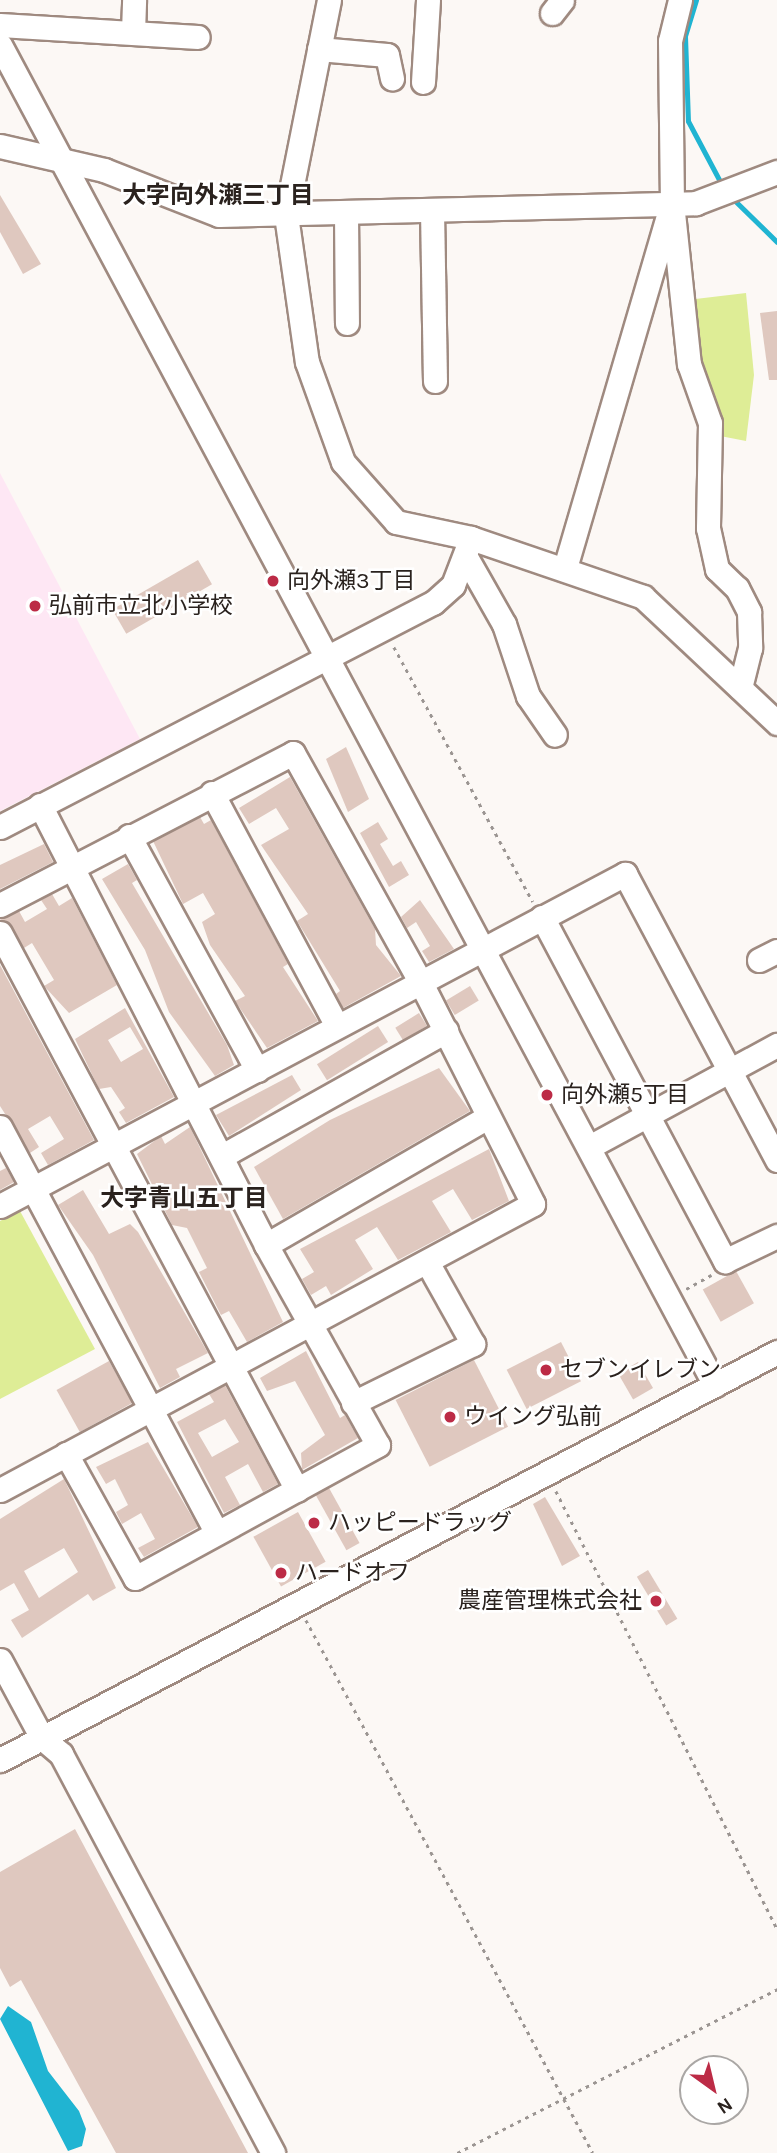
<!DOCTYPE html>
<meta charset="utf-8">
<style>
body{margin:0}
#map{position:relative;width:777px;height:2153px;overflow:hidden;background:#fcf8f5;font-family:Karla,"Noto Sans JP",sans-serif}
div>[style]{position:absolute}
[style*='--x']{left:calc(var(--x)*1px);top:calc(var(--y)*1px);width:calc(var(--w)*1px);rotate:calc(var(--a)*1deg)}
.education>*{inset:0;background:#fee7f4}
.green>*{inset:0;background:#deed96}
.water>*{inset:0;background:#20b4d2}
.stream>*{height:5px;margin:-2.5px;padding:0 2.5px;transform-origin:2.5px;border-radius:2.5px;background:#20b4d2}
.building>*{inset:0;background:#dfc8bf;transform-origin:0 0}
.path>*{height:2.5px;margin-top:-1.25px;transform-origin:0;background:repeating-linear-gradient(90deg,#9b9592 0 3.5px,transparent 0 8.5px)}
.roads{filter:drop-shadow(2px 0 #9f8a80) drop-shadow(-2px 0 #9f8a80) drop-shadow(0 2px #9f8a80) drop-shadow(0 -2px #9f8a80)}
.minor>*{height:23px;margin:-11.5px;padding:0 11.5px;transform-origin:11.5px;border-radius:11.5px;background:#fff}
.dots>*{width:19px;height:19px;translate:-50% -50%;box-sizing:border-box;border:4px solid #fff;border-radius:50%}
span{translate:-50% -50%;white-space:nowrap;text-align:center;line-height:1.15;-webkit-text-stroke:5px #fff;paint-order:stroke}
.poi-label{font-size:23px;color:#2a221e}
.left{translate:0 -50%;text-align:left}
.right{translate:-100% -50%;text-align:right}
.neighbourhood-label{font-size:24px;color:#2a221e;font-weight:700}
.north{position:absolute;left:679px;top:2055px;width:70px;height:70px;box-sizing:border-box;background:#fff;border:2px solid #aaa7a5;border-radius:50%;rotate:146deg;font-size:19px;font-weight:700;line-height:28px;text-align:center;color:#2a221e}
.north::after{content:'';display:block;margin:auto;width:24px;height:32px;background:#bc2b46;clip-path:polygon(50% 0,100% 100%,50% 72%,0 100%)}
</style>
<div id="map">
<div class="education">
<div style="clip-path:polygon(0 473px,140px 739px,0 811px)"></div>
</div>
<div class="green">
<div style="clip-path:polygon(746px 293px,754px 375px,746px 441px,715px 435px,695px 364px,687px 300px)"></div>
<div style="clip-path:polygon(20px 1211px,95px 1349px,0 1399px,0 1221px)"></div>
</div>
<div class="water">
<div style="clip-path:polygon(8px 2006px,31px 2022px,48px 2071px,79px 2111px,86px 2129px,82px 2146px,68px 2151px,0 2019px)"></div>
</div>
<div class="stream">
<div style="--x:696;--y:0;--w:38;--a:107"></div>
<div style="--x:685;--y:36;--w:85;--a:88"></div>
<div style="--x:688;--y:121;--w:75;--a:62.1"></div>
<div style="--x:729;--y:195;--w:67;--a:44.4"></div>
</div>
<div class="building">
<div style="clip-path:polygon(0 195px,41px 264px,23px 274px,0 232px)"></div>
<div style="clip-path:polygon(777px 311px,777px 380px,769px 380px,760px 313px)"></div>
<div style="left:198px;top:560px;width:28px;height:99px;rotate:60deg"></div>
<div style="clip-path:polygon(346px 747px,369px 799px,348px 812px,326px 759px)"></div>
<div style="clip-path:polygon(290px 777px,375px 929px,376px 945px,401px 976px,343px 1008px,336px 994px,340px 991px,297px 921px,308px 914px,261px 845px,289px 829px,276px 808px,249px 824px,239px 808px)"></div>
<div style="clip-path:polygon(200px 817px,204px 824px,211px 820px,288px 964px,283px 967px,318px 1021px,267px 1048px,235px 1001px,245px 996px,210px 945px,202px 922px,215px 914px,203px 893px,183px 904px,153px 841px)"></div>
<div style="clip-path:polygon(378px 822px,388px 839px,380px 844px,393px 866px,401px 861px,409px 875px,389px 887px,360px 833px)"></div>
<div style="clip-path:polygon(44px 844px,53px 862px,0 889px,0 865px)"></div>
<div style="clip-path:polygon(128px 864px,137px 880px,132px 883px,227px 1045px,234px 1065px,215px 1076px,169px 1012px,145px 950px,102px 879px)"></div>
<div style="clip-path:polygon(52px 894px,59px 906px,72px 898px,117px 985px,69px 1013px,44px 986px,54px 980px,32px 943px,24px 948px,0 919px,19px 911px,25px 922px,47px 909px,41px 900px)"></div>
<div style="clip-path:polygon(420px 900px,454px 949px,429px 962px,422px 951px,430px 946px,416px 922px,407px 928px,401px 917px)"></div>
<div style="clip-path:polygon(0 965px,94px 1140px,48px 1165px,41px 1153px,64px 1139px,50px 1116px,28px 1129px,39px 1147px,30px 1153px,0 1106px)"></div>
<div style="left:470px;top:986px;width:17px;height:28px;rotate:59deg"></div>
<div style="clip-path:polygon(evenodd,125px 1008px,174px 1097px,126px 1123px,119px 1112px,125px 1108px,111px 1087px,99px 1089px,75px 1039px,125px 1008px,130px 1027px,143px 1049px,121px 1062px,108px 1040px,130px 1027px)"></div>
<div style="left:419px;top:1013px;width:15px;height:28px;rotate:58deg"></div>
<div style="left:378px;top:1026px;width:19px;height:72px;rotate:58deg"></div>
<div style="clip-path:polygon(439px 1068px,470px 1111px,283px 1219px,254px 1167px,330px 1120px)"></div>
<div style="clip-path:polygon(292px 1075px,301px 1090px,229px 1136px,216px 1115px)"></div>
<div style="clip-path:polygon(190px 1127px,283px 1322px,247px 1342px,229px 1311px,221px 1315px,199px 1272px,207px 1268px,187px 1228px,172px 1225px,137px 1154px,161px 1136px,165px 1144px)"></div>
<div style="clip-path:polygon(489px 1149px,509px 1201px,472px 1220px,453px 1189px,432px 1201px,451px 1232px,398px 1260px,377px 1227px,355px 1240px,373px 1269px,331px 1295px,326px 1286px,311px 1295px,302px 1279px,314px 1272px,300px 1249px)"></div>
<div style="clip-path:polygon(6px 1168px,14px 1182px,0 1190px,0 1171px)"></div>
<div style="clip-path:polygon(83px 1190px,109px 1234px,130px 1224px,138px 1232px,208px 1353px,176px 1369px,180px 1377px,160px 1388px,93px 1255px,58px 1205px)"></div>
<div style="left:736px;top:1271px;width:37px;height:38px;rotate:61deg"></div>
<div style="left:561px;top:1342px;width:44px;height:61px;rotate:63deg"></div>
<div style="clip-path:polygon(306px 1351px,340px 1418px,345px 1415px,358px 1438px,302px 1470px,301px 1453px,325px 1435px,295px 1381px,267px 1391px,260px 1378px)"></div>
<div style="left:474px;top:1360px;width:75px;height:88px;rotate:63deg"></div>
<div style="left:109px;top:1361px;width:48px;height:60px;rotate:61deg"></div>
<div style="left:638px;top:1362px;width:30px;height:23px;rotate:60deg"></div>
<div style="clip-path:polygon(evenodd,225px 1385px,278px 1484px,263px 1492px,248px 1464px,225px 1477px,240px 1505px,224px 1513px,177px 1422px,214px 1402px,209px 1394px,225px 1385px,225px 1419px,239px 1442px,212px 1457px,198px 1433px,225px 1419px)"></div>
<div style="clip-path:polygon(148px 1442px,198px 1527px,144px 1557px,138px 1548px,155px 1539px,141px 1513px,122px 1524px,116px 1512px,128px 1505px,115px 1479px,106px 1484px,96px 1467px)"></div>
<div style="clip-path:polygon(evenodd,64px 1479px,116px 1588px,93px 1601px,88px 1594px,22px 1638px,11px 1620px,29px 1610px,14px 1583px,0 1591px,0 1519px,64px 1479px,64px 1548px,78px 1572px,39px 1598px,24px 1571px,64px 1548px)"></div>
<div style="left:329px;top:1488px;width:63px;height:15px;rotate:61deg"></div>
<div style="clip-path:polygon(545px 1497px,580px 1556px,562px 1566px,533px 1504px)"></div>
<div style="left:298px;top:1512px;width:57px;height:51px;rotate:61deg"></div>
<div style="left:648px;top:1570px;width:57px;height:13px;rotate:59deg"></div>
<div style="clip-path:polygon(75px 1829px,248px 2153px,116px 2153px,21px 1980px,10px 1987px,0 1968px,0 1872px)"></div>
</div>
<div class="path">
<div style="--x:394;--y:647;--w:290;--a:61.4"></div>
<div style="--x:686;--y:1289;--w:29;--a:-29"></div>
<div style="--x:556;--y:1491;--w:491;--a:63.2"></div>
<div style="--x:306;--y:1620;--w:605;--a:61.7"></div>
<div style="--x:457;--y:2153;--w:360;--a:-27.1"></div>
</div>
<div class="roads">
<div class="minor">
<div style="--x:329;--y:0;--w:219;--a:101.3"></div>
<div style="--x:286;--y:215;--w:148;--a:81.9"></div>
<div style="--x:307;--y:362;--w:106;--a:70.2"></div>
<div style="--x:343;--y:462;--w:80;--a:48.5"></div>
<div style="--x:396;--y:522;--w:77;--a:12"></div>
<div style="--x:471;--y:538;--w:182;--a:18.9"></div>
<div style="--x:643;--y:597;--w:184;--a:43.2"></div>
<div style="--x:680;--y:0;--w:42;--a:103.7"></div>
<div style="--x:670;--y:41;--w:162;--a:89.3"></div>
<div style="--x:672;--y:203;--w:162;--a:84"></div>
<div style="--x:689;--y:364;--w:63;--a:70.4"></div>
<div style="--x:710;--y:423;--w:105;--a:91.1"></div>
<div style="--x:708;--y:528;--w:42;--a:77.6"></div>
<div style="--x:717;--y:569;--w:28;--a:44"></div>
<div style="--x:737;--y:588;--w:27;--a:63"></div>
<div style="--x:749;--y:612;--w:36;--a:88"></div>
<div style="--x:750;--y:648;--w:41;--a:104"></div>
<div style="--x:552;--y:13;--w:16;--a:-52"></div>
<div style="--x:0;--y:25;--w:198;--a:3.5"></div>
<div style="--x:133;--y:32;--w:32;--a:-88"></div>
<div style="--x:0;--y:45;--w:1519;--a:61.92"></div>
<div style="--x:319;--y:49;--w:68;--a:5"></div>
<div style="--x:387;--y:55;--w:24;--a:78"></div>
<div style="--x:423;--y:82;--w:82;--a:-86.5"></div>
<div style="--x:0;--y:146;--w:107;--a:13"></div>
<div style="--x:104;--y:170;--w:123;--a:21.4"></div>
<div style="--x:219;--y:215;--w:477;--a:-1.4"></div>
<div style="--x:696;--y:203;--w:87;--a:-20.9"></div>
<div style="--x:432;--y:210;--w:171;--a:89"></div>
<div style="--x:346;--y:213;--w:110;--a:89.5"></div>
<div style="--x:467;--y:559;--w:75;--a:60.4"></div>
<div style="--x:504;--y:624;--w:76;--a:71.6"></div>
<div style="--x:528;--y:696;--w:47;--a:55.3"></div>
<div style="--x:565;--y:568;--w:367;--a:-73.7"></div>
<div style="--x:212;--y:793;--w:264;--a:61.8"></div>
<div style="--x:40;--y:805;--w:495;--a:62.8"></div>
<div style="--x:266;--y:1245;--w:229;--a:60.8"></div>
<div style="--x:378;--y:1445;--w:277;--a:151.3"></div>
<div style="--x:135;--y:1578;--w:142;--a:-119.1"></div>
<div style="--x:0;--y:827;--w:488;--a:-27.4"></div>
<div style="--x:433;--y:603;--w:27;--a:-42"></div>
<div style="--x:453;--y:585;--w:50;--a:-69"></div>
<div style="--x:129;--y:836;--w:267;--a:61.3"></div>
<div style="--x:0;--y:905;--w:330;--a:-27.4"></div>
<div style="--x:293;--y:753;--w:261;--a:60.9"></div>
<div style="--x:420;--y:981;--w:250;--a:63.1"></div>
<div style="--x:533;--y:1204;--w:605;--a:151.78"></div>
<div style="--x:542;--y:917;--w:390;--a:62"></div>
<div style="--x:725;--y:1261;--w:58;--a:-25.7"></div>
<div style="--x:0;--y:933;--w:631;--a:61.93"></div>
<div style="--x:759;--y:960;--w:20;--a:-27"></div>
<div style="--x:0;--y:1127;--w:460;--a:61.9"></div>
<div style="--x:589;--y:1147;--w:214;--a:-28.5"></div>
<div style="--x:222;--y:1156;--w:257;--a:-29.2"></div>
<div style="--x:0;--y:1206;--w:708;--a:-27.98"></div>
<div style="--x:625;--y:874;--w:324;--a:62"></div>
<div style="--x:266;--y:1245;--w:256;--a:-30"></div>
<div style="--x:353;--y:1403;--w:134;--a:-26.2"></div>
<div style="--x:473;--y:1344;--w:94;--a:-119.3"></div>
<div style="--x:0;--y:1660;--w:89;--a:61.7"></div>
<div style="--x:42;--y:1738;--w:25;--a:40"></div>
<div style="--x:61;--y:1754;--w:452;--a:62"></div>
<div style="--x:0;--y:1760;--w:878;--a:-27.7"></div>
</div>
</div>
<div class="dots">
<div style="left:273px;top:581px;background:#bc2b46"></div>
<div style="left:35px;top:606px;background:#bc2b46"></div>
<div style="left:547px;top:1095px;background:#bc2b46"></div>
<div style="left:546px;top:1370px;background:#bc2b46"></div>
<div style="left:450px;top:1417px;background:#bc2b46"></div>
<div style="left:314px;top:1523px;background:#bc2b46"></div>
<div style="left:281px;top:1573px;background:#bc2b46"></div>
<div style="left:656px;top:1601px;background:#bc2b46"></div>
</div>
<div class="poi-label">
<span class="left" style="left:287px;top:581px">向外瀬3丁目</span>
<span class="left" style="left:49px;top:606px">弘前市立北小学校</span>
<span class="left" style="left:561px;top:1095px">向外瀬5丁目</span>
<span class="left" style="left:560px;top:1370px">セブンイレブン</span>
<span class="left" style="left:464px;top:1417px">ウイング弘前</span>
<span class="left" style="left:328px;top:1523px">ハッピードラッグ</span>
<span class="left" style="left:295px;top:1573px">ハードオフ</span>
<span class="right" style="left:642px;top:1601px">農産管理株式会社</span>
</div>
<div class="neighbourhood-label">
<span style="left:218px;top:196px">大字向外瀬三丁目</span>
<span style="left:184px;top:1199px">大字青山五丁目</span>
</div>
<div class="north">N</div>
</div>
